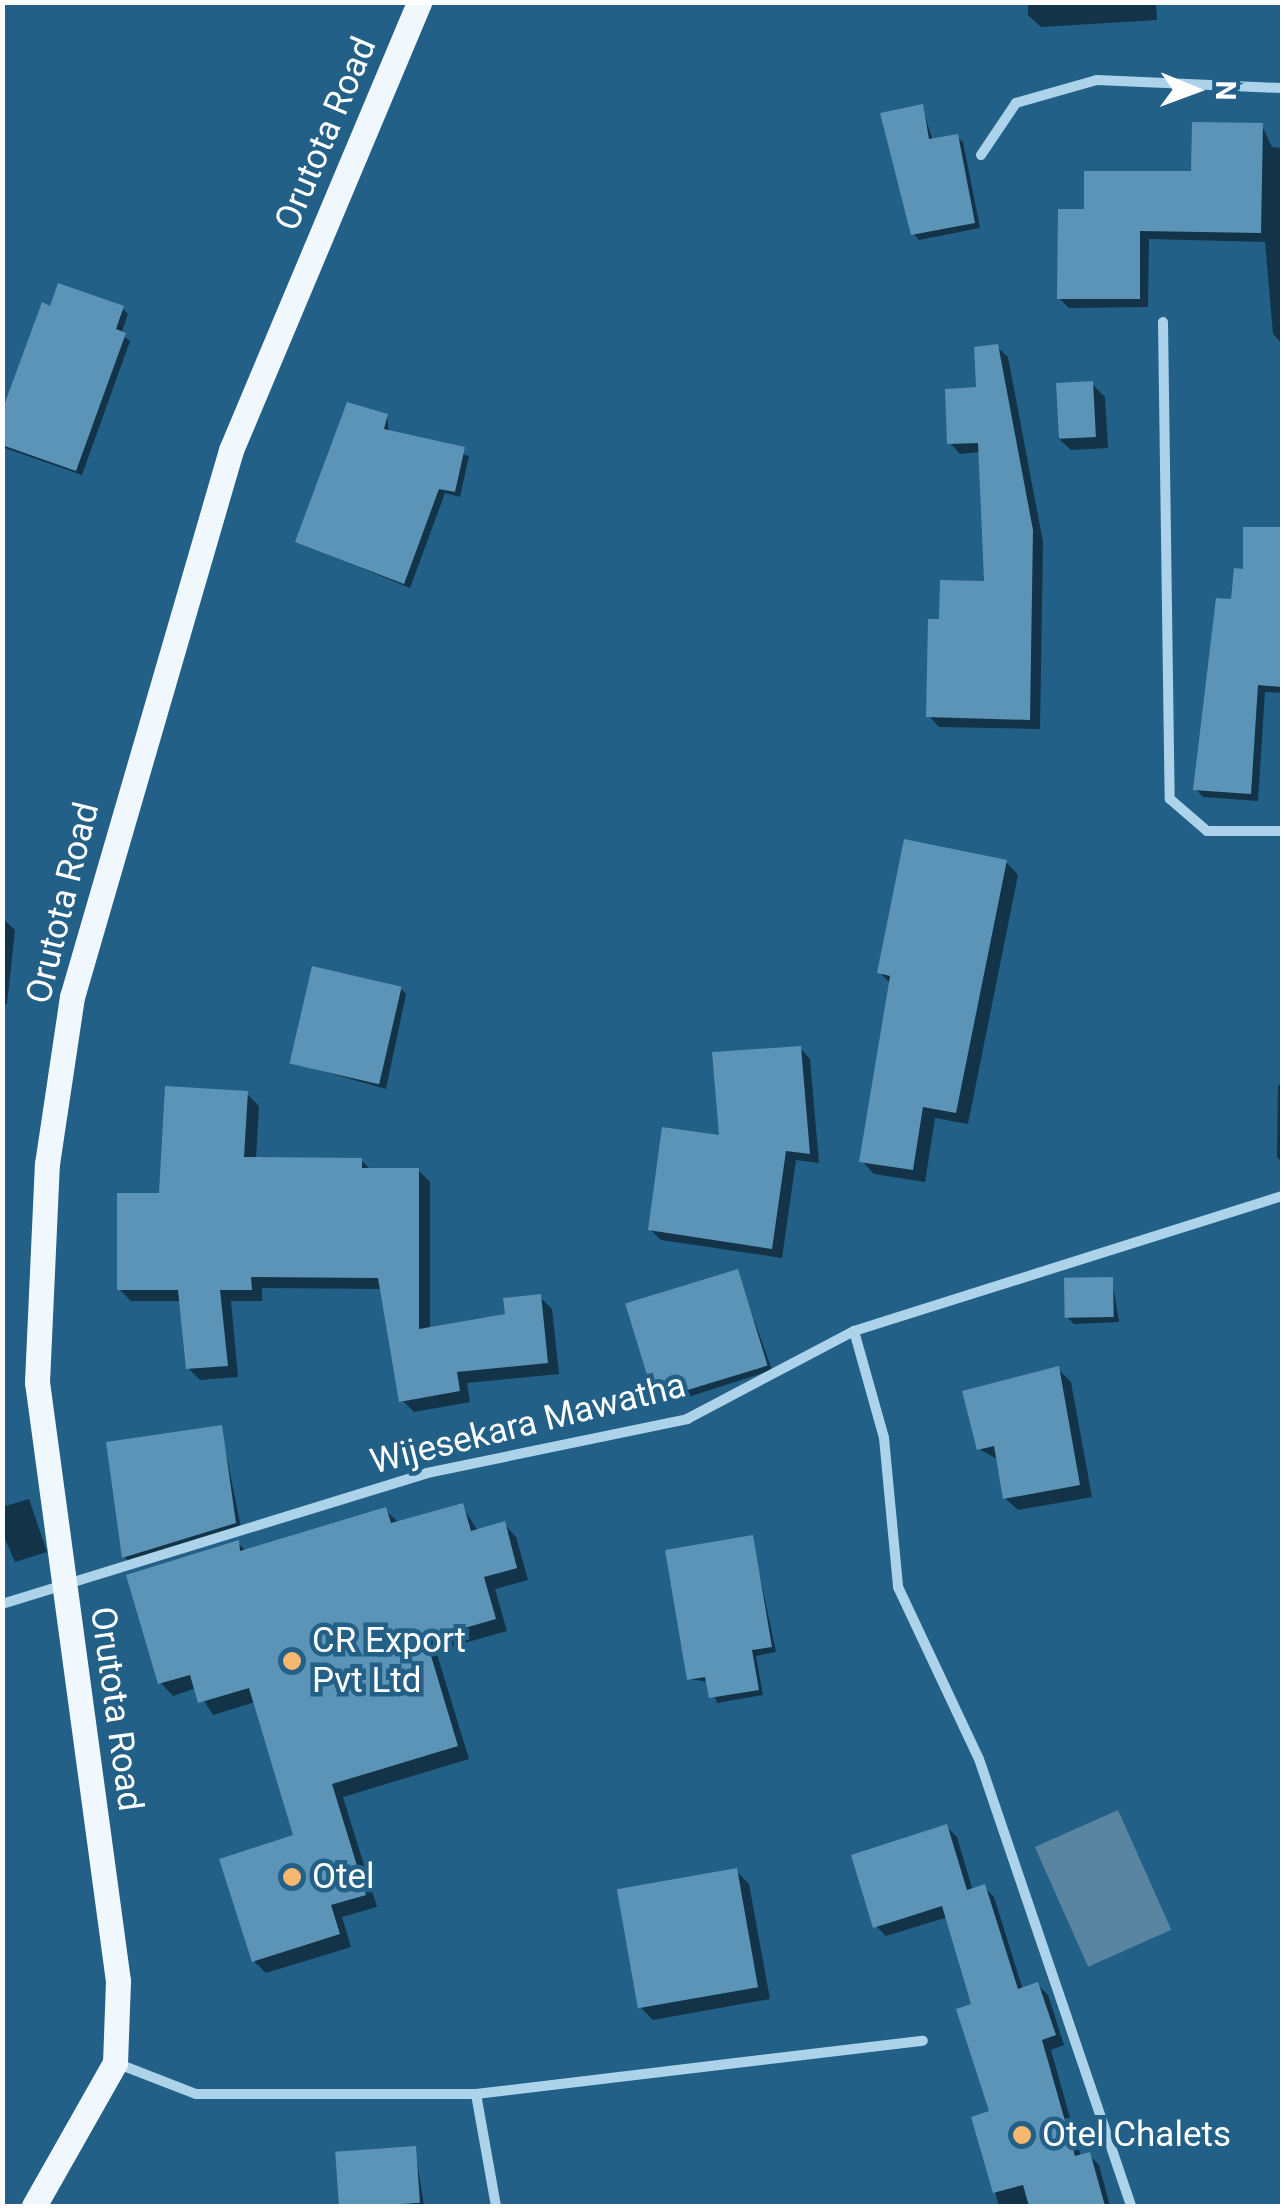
<!DOCTYPE html>
<style>
body{margin:0}
#map{position:relative;width:1285px;height:2209px;overflow:hidden;background:#226087;font-family:Roboto,sans-serif}
div>[style]{position:absolute}
[style*='--x']{left:calc(var(--x)*1px);top:calc(var(--y)*1px);width:calc(var(--w)*1px);rotate:calc(var(--a)*1deg)}
.water>*{inset:0;background:#5985a0;transform-origin:0 0}
.shadow>*{inset:0;background:#0007}
.building>*{inset:0;background:#5b94b6;transform-origin:0 0}
.street>*{height:10px;margin:-5px;padding:0 5px;transform-origin:5px;border-radius:5px;background:#acd3ea}
.primary>*{height:25px;margin:-12.5px;padding:0 12.5px;transform-origin:12.5px;border-radius:12.5px;background:#f0f8fe}
.dots>*{width:28px;height:28px;translate:-50% -50%;box-sizing:border-box;border:5px solid #226087;border-radius:50%}
span{translate:-50% -50%;white-space:nowrap;text-align:center;line-height:1.15;-webkit-text-stroke:9px #226087;paint-order:stroke}
.street-label{font-size:35px;color:#fff}
.poi-label{font-size:35px;color:#fff}
.left{translate:0 -50%;text-align:left}
.frame{position:absolute;inset:0;border:5px solid #fff;pointer-events:none}
.north{position:absolute;left:1145px;top:40px;width:100px;height:100px;-webkit-text-stroke:8px #226087;paint-order:stroke;rotate:91deg;font-size:28px;font-weight:700;line-height:40px;text-align:center;color:#fff}
.north::after{content:'';display:block;margin:auto;width:35px;height:45px;background:#fff;clip-path:polygon(50% 0,100% 100%,50% 72%,0 100%)}
</style>
<div id="map">
<div class="water">
<div style="left:1118px;top:1810px;width:131px;height:91px;rotate:66deg"></div>
</div>
<div class="shadow">
<div style="clip-path:polygon(1028px 2px,1156px 2px,1157px 20px,1041px 27px,1028px 15px)"></div>
<div style="clip-path:polygon(922px 107px,933px 141px,957px 137px,963px 142px,980px 228px,919px 240px,914px 234px,883px 115px)"></div>
<div style="clip-path:polygon(1262px 126px,1272px 147px,1282px 148px,1282px 344px,1273px 334px,1265px 242px,1149px 239px,1148px 307px,1069px 308px,1059px 298px,1087px 211px,1201px 178px)"></div>
<div style="clip-path:polygon(122px 308px,128px 314px,121px 334px,130px 341px,82px 475px,2px 447px,2px 418px,52px 309px)"></div>
<div style="clip-path:polygon(997px 347px,1008px 357px,1043px 542px,1040px 729px,939px 727px,929px 716px,941px 621px,987px 583px,981px 452px,960px 454px,950px 443px)"></div>
<div style="clip-path:polygon(1092px 384px,1105px 397px,1108px 448px,1071px 450px,1058px 438px)"></div>
<div style="clip-path:polygon(387px 417px,389px 433px,469px 456px,460px 497px,445px 493px,410px 588px,298px 542px)"></div>
<div style="clip-path:polygon(1245px 530px,1282px 530px,1282px 693px,1265px 692px,1258px 801px,1203px 797px,1196px 789px,1246px 571px)"></div>
<div style="clip-path:polygon(1006px 862px,1018px 875px,968px 1124px,935px 1118px,925px 1182px,874px 1174px,862px 1161px,891px 984px,879px 972px)"></div>
<div style="clip-path:polygon(2px 918px,15px 930px,7px 1004px,2px 1004px)"></div>
<div style="clip-path:polygon(400px 988px,406px 994px,386px 1089px,294px 1063px)"></div>
<div style="clip-path:polygon(800px 1048px,810px 1059px,819px 1163px,796px 1160px,782px 1258px,661px 1240px,650px 1229px)"></div>
<div style="clip-path:polygon(1278px 1085px,1282px 1085px,1282px 1162px,1277px 1157px)"></div>
<div style="clip-path:polygon(247px 1094px,259px 1106px,256px 1159px,361px 1160px,371px 1170px,418px 1170px,430px 1182px,430px 1330px,508px 1316px,540px 1297px,552px 1309px,559px 1374px,467px 1383px,470px 1402px,414px 1412px,402px 1400px,383px 1289px,262px 1288px,262px 1301px,231px 1301px,238px 1377px,200px 1380px,188px 1368px,182px 1301px,131px 1301px,119px 1289px,161px 1196px)"></div>
<div style="clip-path:polygon(737px 1272px,772px 1370px,664px 1405px,658px 1399px)"></div>
<div style="clip-path:polygon(1112px 1279px,1119px 1322px,1074px 1324px,1068px 1318px)"></div>
<div style="clip-path:polygon(1058px 1369px,1071px 1382px,1092px 1497px,1018px 1510px,1005px 1498px,999px 1460px,979px 1449px)"></div>
<div style="clip-path:polygon(221px 1428px,241px 1528px,130px 1562px,124px 1557px)"></div>
<div style="clip-path:polygon(29px 1499px,47px 1552px,15px 1562px,2px 1532px,2px 1507px)"></div>
<div style="clip-path:polygon(462px 1506px,478px 1531px,504px 1524px,516px 1537px,528px 1580px,495px 1589px,507px 1631px,436px 1651px,469px 1759px,343px 1797px,377px 1907px,342px 1917px,351px 1947px,266px 1973px,254px 1961px,296px 1837px,255px 1702px,213px 1715px,196px 1688px,173px 1696px,161px 1683px,238px 1543px,246px 1551px,385px 1510px,398px 1522px)"></div>
<div style="clip-path:polygon(752px 1538px,776px 1652px,756px 1656px,763px 1695px,717px 1703px,709px 1682px,689px 1679px)"></div>
<div style="clip-path:polygon(947px 1827px,957px 1837px,973px 1891px,984px 1887px,994px 1897px,1023px 1990px,1038px 1985px,1048px 1995px,1064px 2045px,1051px 2050px,1081px 2157px,1089px 2155px,1099px 2165px,1110px 2206px,999px 2206px,974px 2118px,993px 2113px,974px 2006px,948px 1917px,886px 1936px,876px 1926px)"></div>
<div style="clip-path:polygon(736px 1871px,749px 1884px,770px 1999px,653px 2020px,641px 2008px)"></div>
<div style="clip-path:polygon(415px 2148px,424px 2206px,342px 2206px,338px 2153px)"></div>
</div>
<div class="building">
<div style="clip-path:polygon(923px 104px,929px 139px,958px 134px,975px 223px,911px 235px,880px 113px)"></div>
<div style="clip-path:polygon(1192px 122px,1263px 123px,1261px 233px,1140px 231px,1140px 299px,1057px 299px,1058px 209px,1084px 209px,1084px 171px,1191px 171px)"></div>
<div style="clip-path:polygon(58px 283px,124px 306px,116px 329px,126px 333px,76px 471px,2px 445px,2px 411px,42px 302px,50px 306px)"></div>
<div style="clip-path:polygon(998px 344px,1033px 530px,1030px 720px,926px 717px,928px 619px,939px 619px,940px 580px,984px 581px,978px 443px,947px 444px,945px 389px,976px 387px,974px 347px)"></div>
<div style="left:1093px;top:381px;width:56px;height:37px;rotate:87deg"></div>
<div style="clip-path:polygon(347px 402px,388px 414px,384px 429px,465px 447px,455px 492px,439px 489px,404px 584px,295px 542px)"></div>
<div style="clip-path:polygon(1243px 527px,1282px 527px,1282px 687px,1258px 685px,1251px 794px,1193px 790px,1216px 598px,1231px 599px,1234px 568px,1243px 569px)"></div>
<div style="clip-path:polygon(904px 839px,1007px 860px,956px 1113px,923px 1107px,913px 1170px,859px 1162px,890px 976px,877px 973px)"></div>
<div style="left:312px;top:966px;width:92px;height:100px;rotate:13deg"></div>
<div style="clip-path:polygon(801px 1046px,810px 1154px,786px 1151px,772px 1249px,648px 1230px,662px 1127px,719px 1135px,712px 1052px)"></div>
<div style="clip-path:polygon(165px 1086px,248px 1091px,244px 1157px,362px 1158px,362px 1168px,419px 1168px,419px 1329px,505px 1314px,503px 1298px,541px 1294px,548px 1363px,457px 1372px,460px 1391px,399px 1402px,378px 1278px,251px 1277px,252px 1290px,220px 1290px,228px 1366px,186px 1369px,178px 1290px,117px 1290px,117px 1193px,159px 1193px)"></div>
<div style="left:738px;top:1269px;width:101px;height:118px;rotate:73deg"></div>
<div style="left:1113px;top:1277px;width:40px;height:49px;rotate:89deg"></div>
<div style="clip-path:polygon(1059px 1366px,1080px 1485px,1003px 1499px,994px 1446px,977px 1450px,962px 1391px)"></div>
<div style="clip-path:polygon(222px 1425px,236px 1523px,122px 1558px,106px 1442px)"></div>
<div style="clip-path:polygon(463px 1503px,471px 1531px,505px 1521px,517px 1568px,484px 1577px,496px 1619px,426px 1639px,458px 1746px,332px 1784px,366px 1895px,331px 1905px,340px 1934px,252px 1962px,219px 1859px,293px 1835px,249px 1688px,198px 1703px,190px 1675px,158px 1684px,126px 1575px,239px 1540px,240px 1551px,386px 1507px,391px 1523px)"></div>
<div style="clip-path:polygon(753px 1535px,772px 1647px,752px 1650px,759px 1690px,709px 1698px,705px 1677px,687px 1680px,665px 1550px)"></div>
<div style="clip-path:polygon(947px 1824px,967px 1890px,985px 1884px,1018px 1989px,1038px 1982px,1056px 2035px,1042px 2040px,1075px 2156px,1090px 2152px,1105px 2206px,1029px 2206px,1023px 2185px,993px 2193px,971px 2117px,989px 2111px,956px 2009px,971px 2004px,942px 1906px,873px 1928px,851px 1855px)"></div>
<div style="left:737px;top:1868px;width:121px;height:122px;rotate:80deg"></div>
<div style="left:416px;top:2146px;width:57px;height:81px;rotate:86deg"></div>
</div>
<div class="street">
<div style="--x:981;--y:155;--w:63;--a:-56.1"></div>
<div style="--x:1016;--y:103;--w:84;--a:-15.9"></div>
<div style="--x:1097;--y:80;--w:185;--a:2.5"></div>
<div style="--x:1163;--y:322;--w:477;--a:89.2"></div>
<div style="--x:1170;--y:799;--w:49;--a:40.9"></div>
<div style="--x:1207;--y:831;--w:75;--a:0"></div>
<div style="--x:854;--y:1331;--w:111;--a:74.3"></div>
<div style="--x:884;--y:1438;--w:150;--a:84.6"></div>
<div style="--x:898;--y:1587;--w:190;--a:64.8"></div>
<div style="--x:979;--y:1759;--w:472;--a:71.2"></div>
<div style="--x:2;--y:1604;--w:445;--a:-17.1"></div>
<div style="--x:427;--y:1473;--w:266;--a:-11.7"></div>
<div style="--x:687;--y:1419;--w:189;--a:-27.8"></div>
<div style="--x:854;--y:1331;--w:449;--a:-17.5"></div>
<div style="--x:116;--y:2063;--w:86;--a:21.2"></div>
<div style="--x:196;--y:2094;--w:280;--a:0"></div>
<div style="--x:476;--y:2094;--w:450;--a:-6.8"></div>
<div style="--x:476;--y:2094;--w:114;--a:79.9"></div>
</div>
<div class="primary">
<div style="--x:34;--y:2206;--w:164;--a:-60.5"></div>
<div style="--x:115;--y:2063;--w:82;--a:-87.9"></div>
<div style="--x:118;--y:1981;--w:604;--a:-97.7"></div>
<div style="--x:37;--y:1382;--w:218;--a:-87.4"></div>
<div style="--x:47;--y:1164;--w:169;--a:-81.5"></div>
<div style="--x:72;--y:997;--w:570;--a:-73.79"></div>
<div style="--x:231;--y:450;--w:486;--a:-67.2"></div>
</div>
<div class="dots">
<div style="left:292px;top:1661px;background:#f6b76e"></div>
<div style="left:292px;top:1877px;background:#f6b76e"></div>
<div style="left:1022px;top:2135px;background:#f6b76e"></div>
</div>
<div class="street-label">
<span style="left:326px;top:134px;rotate:-67deg">Orutota Road</span>
<span style="left:63px;top:903px;rotate:-76deg">Orutota Road</span>
<span style="left:528px;top:1424px;rotate:-14deg">Wijesekara Mawatha</span>
<span style="left:116px;top:1709px;rotate:82deg">Orutota Road</span>
</div>
<div class="poi-label">
<span class="left" style="left:312px;top:1661px">CR Export<br>Pvt Ltd</span>
<span class="left" style="left:312px;top:1877px">Otel</span>
<span class="left" style="left:1042px;top:2135px">Otel Chalets</span>
</div>
<div class="frame"></div>
<div class="north">N</div>
</div>
